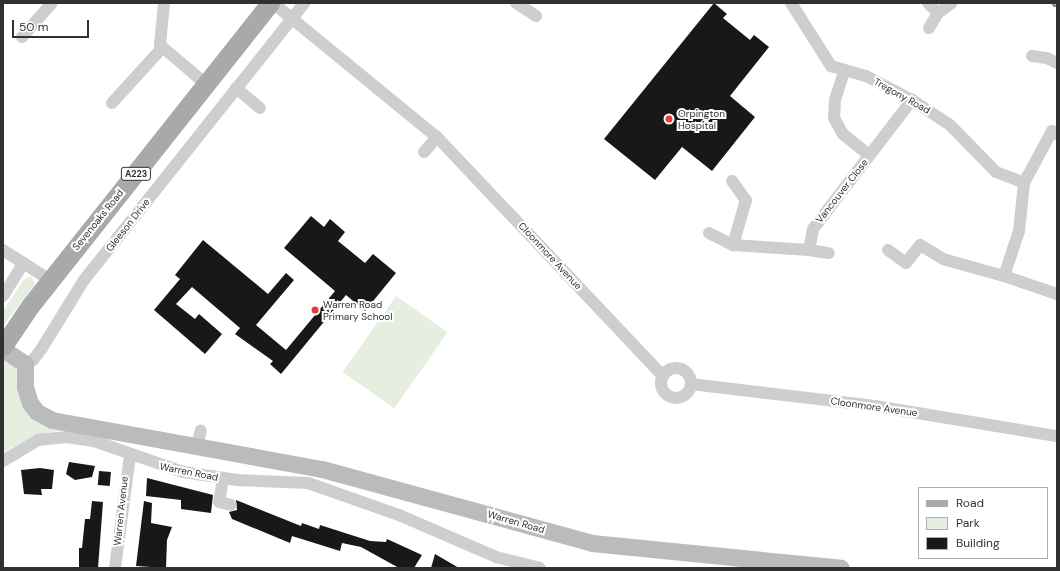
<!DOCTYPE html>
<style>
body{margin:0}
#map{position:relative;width:1060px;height:571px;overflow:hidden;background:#fff;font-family:"DM Sans",sans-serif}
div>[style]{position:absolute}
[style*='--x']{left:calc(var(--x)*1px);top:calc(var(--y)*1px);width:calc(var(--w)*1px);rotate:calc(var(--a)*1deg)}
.green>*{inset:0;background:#e5eedf;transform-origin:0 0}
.building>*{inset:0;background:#181818;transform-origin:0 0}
.street>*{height:12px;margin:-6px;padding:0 6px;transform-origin:6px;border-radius:6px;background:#cecece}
.street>.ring{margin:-6px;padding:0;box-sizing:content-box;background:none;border:12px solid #cecece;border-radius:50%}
.secondary>*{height:17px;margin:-8.5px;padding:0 8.5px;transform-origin:8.5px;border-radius:8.5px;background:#bbb}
.primary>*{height:19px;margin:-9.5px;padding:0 9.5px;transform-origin:9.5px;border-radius:9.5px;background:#a9a9a9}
.rail>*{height:3px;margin-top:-1.5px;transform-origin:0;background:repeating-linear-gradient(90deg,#868686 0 4px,transparent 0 7px)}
.dots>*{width:11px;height:11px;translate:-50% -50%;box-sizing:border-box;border:2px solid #fff;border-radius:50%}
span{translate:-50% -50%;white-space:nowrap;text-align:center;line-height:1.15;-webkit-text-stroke:4px #fff;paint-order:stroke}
.shield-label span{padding:1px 3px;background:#fff;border:1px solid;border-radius:3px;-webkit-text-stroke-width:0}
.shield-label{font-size:9px;color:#313131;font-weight:700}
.street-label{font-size:10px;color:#313131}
.poi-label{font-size:10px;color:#313131}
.left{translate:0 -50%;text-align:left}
.frame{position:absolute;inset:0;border:4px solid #313131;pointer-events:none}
.legend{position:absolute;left:918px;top:487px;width:130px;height:72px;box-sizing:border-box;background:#fff;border:1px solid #adadad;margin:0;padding:5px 7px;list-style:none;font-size:12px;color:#313131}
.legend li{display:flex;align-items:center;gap:8px;height:20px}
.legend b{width:20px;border:1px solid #adadad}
.scale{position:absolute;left:12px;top:20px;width:77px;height:18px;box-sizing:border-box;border:2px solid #313131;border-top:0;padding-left:5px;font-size:12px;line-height:14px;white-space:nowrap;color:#313131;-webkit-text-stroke:3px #fff;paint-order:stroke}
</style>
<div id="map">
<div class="green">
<div style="clip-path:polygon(31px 276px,35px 284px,3px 326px,3px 311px,24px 279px)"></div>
<div style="left:396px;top:296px;width:63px;height:93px;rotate:35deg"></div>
<div style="clip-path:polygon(4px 359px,16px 365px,19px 388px,64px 430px,35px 435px,3px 453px)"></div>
</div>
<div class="building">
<div style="clip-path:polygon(714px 3px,727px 14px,723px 18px,750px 40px,754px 35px,769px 47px,730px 96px,755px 117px,712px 171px,682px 147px,655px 180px,604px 139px)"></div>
<div style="clip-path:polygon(311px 216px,324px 227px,330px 219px,345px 232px,338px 241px,365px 263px,373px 254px,396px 273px,365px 311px,346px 295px,281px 374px,270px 364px,273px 361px,235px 334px,240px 328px,192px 287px,176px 304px,195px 319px,199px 314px,222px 334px,205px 354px,154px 310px,180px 279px,175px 275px,203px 240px,268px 294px,286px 273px,294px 280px,256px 325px,286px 350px,335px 291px,284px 248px)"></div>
<div style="clip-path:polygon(69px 462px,95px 466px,92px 477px,75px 480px,66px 474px)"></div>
<div style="clip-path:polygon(40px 468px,54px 470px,52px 489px,41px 489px,42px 495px,24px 494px,21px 470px)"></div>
<div style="left:99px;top:471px;width:12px;height:14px;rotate:5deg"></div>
<div style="clip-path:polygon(147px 478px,213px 495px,211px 513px,181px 509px,181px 500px,146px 496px)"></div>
<div style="clip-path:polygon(236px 500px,301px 526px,302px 523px,319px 529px,320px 525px,370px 541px,386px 542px,387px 539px,422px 555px,414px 568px,399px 568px,361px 547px,342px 543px,340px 551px,292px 536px,290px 543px,232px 519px,229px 512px,237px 510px)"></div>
<div style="clip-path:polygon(92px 501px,103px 502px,98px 568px,79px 568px,79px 548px,82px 548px,85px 519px,90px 519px)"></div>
<div style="clip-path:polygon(144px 501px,152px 503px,151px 523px,172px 527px,167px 540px,166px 568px,136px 566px)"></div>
<div style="clip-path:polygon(435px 554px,459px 568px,431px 568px)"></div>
</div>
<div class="street">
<div style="--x:164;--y:3;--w:42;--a:95.4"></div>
<div style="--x:160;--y:45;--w:62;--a:40.4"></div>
<div style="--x:273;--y:3;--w:212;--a:39.3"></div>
<div style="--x:437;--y:137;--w:329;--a:46.6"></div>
<div style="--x:516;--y:3;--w:24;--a:33"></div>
<div style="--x:791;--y:3;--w:75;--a:57.6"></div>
<div style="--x:831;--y:66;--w:36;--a:16"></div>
<div style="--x:866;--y:76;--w:52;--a:27.6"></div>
<div style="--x:912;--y:100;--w:45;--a:33.3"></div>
<div style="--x:950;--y:125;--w:66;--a:45.6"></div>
<div style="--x:996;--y:172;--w:30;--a:21"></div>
<div style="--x:928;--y:3;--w:14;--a:45"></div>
<div style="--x:938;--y:13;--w:17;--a:-36"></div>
<div style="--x:929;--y:28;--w:17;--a:-59"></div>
<div style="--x:22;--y:37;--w:45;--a:-48.6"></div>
<div style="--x:1032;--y:56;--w:15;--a:8"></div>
<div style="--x:1047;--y:58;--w:11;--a:27"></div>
<div style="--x:844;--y:72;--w:29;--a:108"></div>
<div style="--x:835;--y:100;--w:18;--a:93"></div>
<div style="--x:834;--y:118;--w:18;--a:61"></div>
<div style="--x:843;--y:134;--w:33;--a:39"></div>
<div style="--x:236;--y:88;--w:31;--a:40"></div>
<div style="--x:112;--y:103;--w:74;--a:-47.7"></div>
<div style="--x:1057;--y:134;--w:6;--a:-149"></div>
<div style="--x:1052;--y:131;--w:59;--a:118.3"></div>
<div style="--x:1024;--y:183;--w:48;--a:95.9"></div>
<div style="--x:1019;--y:231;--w:47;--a:108.4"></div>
<div style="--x:1004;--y:276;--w:56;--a:18.8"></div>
<div style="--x:424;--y:152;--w:20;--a:-49"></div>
<div style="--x:732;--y:181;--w:24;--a:54"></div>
<div style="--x:746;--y:200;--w:47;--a:106.1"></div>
<div style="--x:709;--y:233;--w:27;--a:27"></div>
<div style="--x:733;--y:245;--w:76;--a:3.8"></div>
<div style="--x:809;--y:250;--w:21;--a:-79"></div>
<div style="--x:813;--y:229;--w:163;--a:-52.5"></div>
<div style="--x:3;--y:250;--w:56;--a:32.6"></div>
<div style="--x:809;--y:250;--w:20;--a:9"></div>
<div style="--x:888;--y:250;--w:22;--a:36"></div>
<div style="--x:906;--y:263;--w:23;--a:-52"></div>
<div style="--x:920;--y:245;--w:27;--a:31"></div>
<div style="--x:943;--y:259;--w:63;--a:15.6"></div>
<div style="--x:3;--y:296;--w:39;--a:-58"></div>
<div style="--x:25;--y:364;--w:9;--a:-27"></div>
<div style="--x:33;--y:360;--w:15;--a:-53"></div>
<div style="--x:42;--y:348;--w:80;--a:-58.3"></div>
<div style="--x:84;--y:280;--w:354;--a:-51.5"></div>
<div class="ring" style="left:661px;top:368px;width:18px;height:18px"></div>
<div style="--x:691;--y:384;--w:185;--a:6.8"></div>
<div style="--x:875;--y:406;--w:184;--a:9.4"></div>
<div style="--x:197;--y:446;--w:16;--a:-76"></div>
<div style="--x:3;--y:461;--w:41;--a:-31"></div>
<div style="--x:38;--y:440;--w:29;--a:-6"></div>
<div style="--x:67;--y:437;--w:30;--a:9"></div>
<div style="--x:97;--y:442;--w:91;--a:19.2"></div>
<div style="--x:183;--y:472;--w:55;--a:8.4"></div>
<div style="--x:237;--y:480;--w:71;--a:2.4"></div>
<div style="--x:308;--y:483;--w:96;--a:19.4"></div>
<div style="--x:399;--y:515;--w:106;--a:23.4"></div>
<div style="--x:496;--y:557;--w:45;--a:14"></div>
<div style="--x:223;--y:478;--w:24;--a:99"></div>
<div style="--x:219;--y:502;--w:12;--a:14"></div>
<div style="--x:115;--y:568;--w:114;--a:-82.4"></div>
</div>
<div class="secondary">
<div style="--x:3;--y:349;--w:27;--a:34"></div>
<div style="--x:25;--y:364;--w:23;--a:90"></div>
<div style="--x:25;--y:387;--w:17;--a:73"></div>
<div style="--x:30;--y:403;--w:11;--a:52"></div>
<div style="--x:37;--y:412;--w:17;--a:28"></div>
<div style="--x:52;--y:420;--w:274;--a:10.3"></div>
<div style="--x:322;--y:469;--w:280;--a:15.3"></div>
<div style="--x:592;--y:543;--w:250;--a:5.7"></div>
</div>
<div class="primary">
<div style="--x:3;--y:346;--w:48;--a:-56"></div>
<div style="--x:30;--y:306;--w:387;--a:-51.6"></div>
</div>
<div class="rail">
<div style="--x:1053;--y:3;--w:7;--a:56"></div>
</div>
<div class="dots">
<div style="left:669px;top:119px;background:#e73b34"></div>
<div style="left:315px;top:310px;background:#e73b34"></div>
</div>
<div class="shield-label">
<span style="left:136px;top:174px">A223</span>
</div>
<div class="street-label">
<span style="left:902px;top:96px;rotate:29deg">Tregony Road</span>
<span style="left:842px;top:191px;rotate:-52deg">Vancouver Close</span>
<span style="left:98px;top:220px;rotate:-51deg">Sevenoaks Road</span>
<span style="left:128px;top:225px;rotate:-52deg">Gleeson Drive</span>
<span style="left:550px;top:256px;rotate:47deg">Cloonmore Avenue</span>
<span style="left:874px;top:407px;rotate:8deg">Cloonmore Avenue</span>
<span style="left:189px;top:472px;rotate:11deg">Warren Road</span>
<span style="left:121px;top:511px;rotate:-84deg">Warren Avenue</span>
<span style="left:516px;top:522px;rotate:16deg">Warren Road</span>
</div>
<div class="poi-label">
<span class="left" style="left:678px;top:119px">Orpington<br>Hospital</span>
<span class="left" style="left:323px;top:310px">Warren Road<br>Primary School</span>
</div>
<div class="frame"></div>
<ul class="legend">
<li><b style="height:5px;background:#a9a9a9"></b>Road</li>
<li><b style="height:11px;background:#e5eedf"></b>Park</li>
<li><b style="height:11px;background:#181818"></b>Building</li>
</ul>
<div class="scale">50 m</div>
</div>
